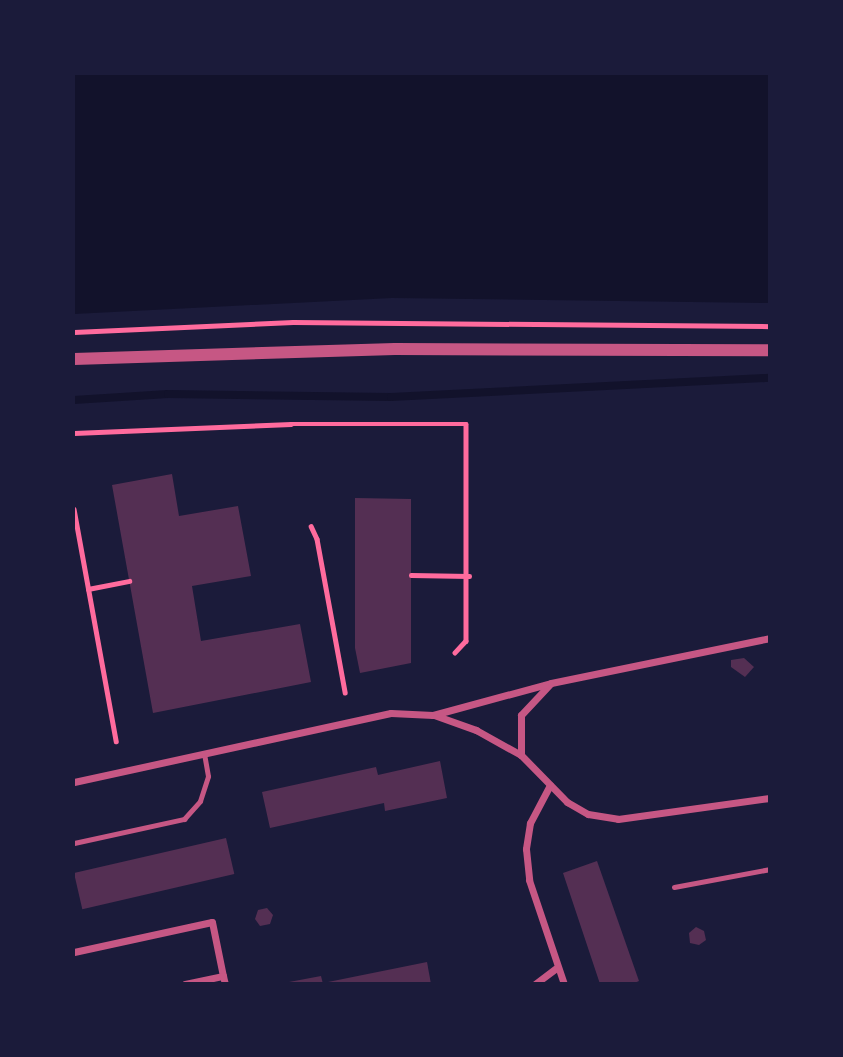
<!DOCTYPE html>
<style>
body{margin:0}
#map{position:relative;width:843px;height:1057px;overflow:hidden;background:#1b1b3a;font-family:"Crimson Pro",serif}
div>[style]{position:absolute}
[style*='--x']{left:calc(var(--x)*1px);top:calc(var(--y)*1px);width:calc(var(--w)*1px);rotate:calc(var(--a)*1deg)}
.water>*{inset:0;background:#12122b}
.stream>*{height:8px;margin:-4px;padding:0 4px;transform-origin:4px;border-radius:4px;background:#12122b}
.building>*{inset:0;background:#542f53;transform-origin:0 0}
.path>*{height:4.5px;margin:-2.25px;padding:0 2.25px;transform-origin:2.25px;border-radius:2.25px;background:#ff6b9d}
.service>*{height:5px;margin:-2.5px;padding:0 2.5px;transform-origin:2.5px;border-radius:2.5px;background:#c65784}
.minor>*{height:7px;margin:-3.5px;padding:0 3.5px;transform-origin:3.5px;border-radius:3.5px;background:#c65784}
.tertiary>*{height:12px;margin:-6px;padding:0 6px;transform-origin:6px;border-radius:6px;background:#c65784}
span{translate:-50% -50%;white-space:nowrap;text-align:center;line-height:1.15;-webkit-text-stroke:7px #1b1b3a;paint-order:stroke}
.frame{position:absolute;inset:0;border:75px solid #1b1b3a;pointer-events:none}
</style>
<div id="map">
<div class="water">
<div style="clip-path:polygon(74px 74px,769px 74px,769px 303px,392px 298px,74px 314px)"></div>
</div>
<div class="stream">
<div style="--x:74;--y:400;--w:94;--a:-3.7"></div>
<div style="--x:168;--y:394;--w:223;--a:0.8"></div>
<div style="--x:391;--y:397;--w:379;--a:-2.9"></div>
</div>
<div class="building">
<div style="clip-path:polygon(172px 474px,179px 516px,238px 506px,251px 576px,192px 586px,201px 641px,300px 624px,311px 682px,153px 713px,112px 485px)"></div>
<div style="clip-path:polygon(355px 498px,411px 499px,411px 663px,360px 673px,355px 648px)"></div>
<div style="clip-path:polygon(744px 658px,754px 667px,745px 677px,731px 667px,731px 660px)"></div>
<div style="clip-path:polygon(440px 761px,447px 798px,385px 811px,384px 803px,270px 828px,262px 792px,376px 767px,378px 775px)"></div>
<div style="left:226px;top:838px;width:37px;height:156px;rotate:77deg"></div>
<div style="clip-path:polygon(597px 861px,639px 981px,632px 984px,600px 984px,563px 873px)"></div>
<div style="clip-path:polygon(267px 908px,273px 915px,270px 924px,260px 926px,255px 919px,258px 910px)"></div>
<div style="clip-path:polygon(696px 927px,704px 931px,706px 940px,699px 945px,690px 943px,689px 933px)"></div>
<div style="clip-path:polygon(427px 962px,431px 984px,328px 984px,328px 982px)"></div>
<div style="clip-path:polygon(321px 976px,323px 984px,290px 984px,289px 982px)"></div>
</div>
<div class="path">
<div style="--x:74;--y:332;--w:219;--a:-2.6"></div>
<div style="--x:293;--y:322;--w:477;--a:0.5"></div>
<div style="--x:74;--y:433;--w:217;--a:-2.4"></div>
<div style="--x:291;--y:424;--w:175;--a:0"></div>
<div style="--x:466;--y:424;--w:217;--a:90"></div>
<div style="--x:466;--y:641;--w:16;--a:133"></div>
<div style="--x:74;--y:509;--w:236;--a:79.7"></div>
<div style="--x:311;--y:526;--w:14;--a:65"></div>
<div style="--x:317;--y:539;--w:156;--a:79.6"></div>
<div style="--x:411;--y:575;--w:58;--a:1"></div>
<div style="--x:88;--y:589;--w:42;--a:-11"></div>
</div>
<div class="service">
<div style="--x:74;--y:843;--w:113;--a:-12.3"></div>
<div style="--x:184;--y:819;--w:24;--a:-48"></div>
<div style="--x:200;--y:801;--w:26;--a:-72"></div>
<div style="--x:208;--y:776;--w:22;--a:-100"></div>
<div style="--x:674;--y:887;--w:98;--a:-10.6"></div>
</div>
<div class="minor">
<div style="--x:434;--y:715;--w:45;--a:19.7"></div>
<div style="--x:476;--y:730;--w:51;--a:29.1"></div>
<div style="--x:521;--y:755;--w:66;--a:45.6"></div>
<div style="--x:567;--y:802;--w:24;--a:30"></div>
<div style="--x:588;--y:814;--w:30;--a:9"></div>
<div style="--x:618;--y:819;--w:153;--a:-7.9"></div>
<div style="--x:521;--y:755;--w:40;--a:-90"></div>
<div style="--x:521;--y:715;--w:42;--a:-46.9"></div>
<div style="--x:74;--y:782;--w:324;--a:-12.3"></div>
<div style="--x:391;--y:713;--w:42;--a:2.7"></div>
<div style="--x:433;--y:715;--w:122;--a:-15.2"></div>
<div style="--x:551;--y:683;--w:224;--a:-11.6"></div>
<div style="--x:550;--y:785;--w:43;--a:117.8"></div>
<div style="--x:530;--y:823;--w:26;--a:99"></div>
<div style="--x:526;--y:849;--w:31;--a:84"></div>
<div style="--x:529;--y:880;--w:110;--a:71.4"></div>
<div style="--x:74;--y:952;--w:141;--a:-12.3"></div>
<div style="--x:212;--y:922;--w:55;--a:78.5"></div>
<div style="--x:185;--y:984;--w:39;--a:-12"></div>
<div style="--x:223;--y:976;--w:8;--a:76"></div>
<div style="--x:535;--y:984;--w:26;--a:-37"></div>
</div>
<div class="tertiary">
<div style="--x:74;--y:359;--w:321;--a:-1.8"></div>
<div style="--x:395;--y:349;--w:375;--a:0.2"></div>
</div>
<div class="frame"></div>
</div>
